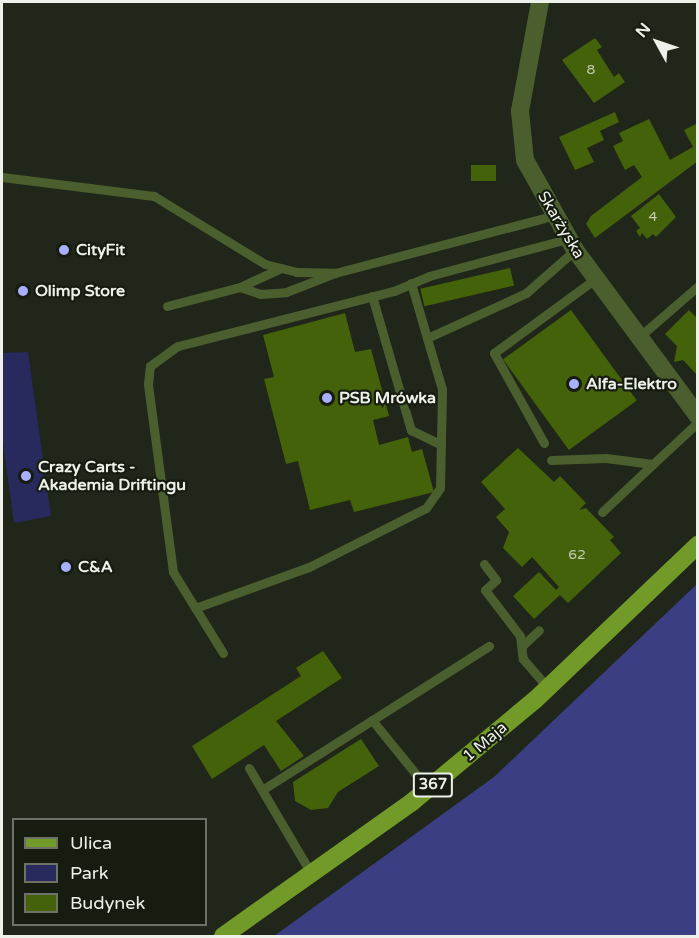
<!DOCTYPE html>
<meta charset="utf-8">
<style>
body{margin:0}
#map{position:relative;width:699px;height:938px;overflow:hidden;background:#202619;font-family:"Varela Round",sans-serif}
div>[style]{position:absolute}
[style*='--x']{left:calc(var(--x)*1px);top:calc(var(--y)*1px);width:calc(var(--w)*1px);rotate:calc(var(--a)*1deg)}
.green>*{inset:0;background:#28295d}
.forest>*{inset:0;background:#3c3e83}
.building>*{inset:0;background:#44620a;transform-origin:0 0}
.service>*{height:9px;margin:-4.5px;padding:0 4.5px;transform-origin:4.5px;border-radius:4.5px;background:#4b5f2e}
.minor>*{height:18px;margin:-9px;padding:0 9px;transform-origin:9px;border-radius:9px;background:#4b5f2e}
.primary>*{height:18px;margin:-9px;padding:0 9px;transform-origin:9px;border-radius:9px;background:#719a28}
.dots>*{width:16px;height:16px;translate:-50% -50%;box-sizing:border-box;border:3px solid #171c10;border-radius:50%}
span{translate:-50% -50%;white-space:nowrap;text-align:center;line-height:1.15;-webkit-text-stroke:4.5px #171c10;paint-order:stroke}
.number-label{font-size:14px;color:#c3cdb1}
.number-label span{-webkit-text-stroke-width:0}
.shield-label span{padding:2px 4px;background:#171c10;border:2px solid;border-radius:4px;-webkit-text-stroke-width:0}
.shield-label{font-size:15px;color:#edf1e9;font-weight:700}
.street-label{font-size:16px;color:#edf1e9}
.poi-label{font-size:16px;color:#edf1e9;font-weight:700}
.left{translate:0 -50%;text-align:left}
.frame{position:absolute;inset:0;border:3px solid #edf1e9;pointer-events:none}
.legend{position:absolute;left:12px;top:818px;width:195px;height:108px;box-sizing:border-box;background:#171c10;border:2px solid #6d7167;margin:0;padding:8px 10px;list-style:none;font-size:18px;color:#edf1e9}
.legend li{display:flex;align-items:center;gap:12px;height:30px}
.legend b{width:30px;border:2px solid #6d7167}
.north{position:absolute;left:627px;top:12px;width:60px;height:60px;-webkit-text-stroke:4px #171c10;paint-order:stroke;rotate:310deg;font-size:16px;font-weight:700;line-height:24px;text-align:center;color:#edf1e9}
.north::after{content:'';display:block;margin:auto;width:21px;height:27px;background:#edf1e9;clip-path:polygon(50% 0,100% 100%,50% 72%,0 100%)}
</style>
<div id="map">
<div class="green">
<div style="clip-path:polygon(28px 352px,51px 516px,14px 523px,2px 436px,2px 353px)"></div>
</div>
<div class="forest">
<div style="clip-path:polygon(697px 584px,697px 936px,274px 936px,494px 777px)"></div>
</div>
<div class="building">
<div style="clip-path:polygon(595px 38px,602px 47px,597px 50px,614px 77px,619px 73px,625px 82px,594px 103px,562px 60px)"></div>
<div style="clip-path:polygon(615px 112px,619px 122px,600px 131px,604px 140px,587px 148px,594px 162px,575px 170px,559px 137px)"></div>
<div style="clip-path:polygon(649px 119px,670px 160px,693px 147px,684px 130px,698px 123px,698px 161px,595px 238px,586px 224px,591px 216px,642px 177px,634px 165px,625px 170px,613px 146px,623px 141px,619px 133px)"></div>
<div style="left:471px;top:165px;width:25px;height:16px"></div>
<div style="clip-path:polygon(659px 194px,676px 217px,656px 237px,653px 234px,647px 239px,642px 233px,640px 237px,636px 231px,640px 228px,631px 216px)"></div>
<div style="left:510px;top:268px;width:18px;height:92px;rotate:77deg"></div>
<div style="left:571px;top:310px;width:112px;height:84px;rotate:54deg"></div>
<div style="clip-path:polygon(689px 310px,698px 319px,698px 376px,683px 360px,674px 362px,677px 346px,665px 334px)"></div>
<div style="clip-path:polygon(345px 313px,355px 352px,371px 349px,389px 416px,373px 420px,379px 445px,408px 437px,412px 452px,422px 449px,434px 492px,354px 512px,350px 500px,310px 510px,298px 461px,286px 464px,264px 379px,274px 377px,263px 335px)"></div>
<div style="clip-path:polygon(518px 448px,554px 482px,560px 476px,586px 503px,579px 510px,586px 508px,614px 537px,610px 540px,621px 553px,568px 603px,560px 595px,534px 619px,513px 596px,539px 572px,556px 590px,559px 587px,532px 557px,522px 567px,503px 548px,509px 532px,496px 517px,505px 509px,481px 482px)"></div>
<div style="clip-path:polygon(323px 651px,342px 678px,276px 721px,304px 756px,281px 771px,264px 745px,212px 779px,192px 746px,301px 676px,296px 668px)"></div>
<div style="clip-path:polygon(361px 739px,379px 766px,338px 792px,328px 808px,311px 810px,295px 801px,293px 782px)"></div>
</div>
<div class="service">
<div style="--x:2;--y:177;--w:153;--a:7.1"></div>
<div style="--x:154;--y:196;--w:130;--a:31.5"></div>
<div style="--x:265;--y:264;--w:32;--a:14"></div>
<div style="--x:296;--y:272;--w:39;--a:1"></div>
<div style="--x:411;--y:283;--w:57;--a:73.8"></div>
<div style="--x:240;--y:287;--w:21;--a:19"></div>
<div style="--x:260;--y:294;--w:26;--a:-4"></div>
<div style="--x:286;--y:292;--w:53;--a:-21.2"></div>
<div style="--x:335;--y:273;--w:224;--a:-14.7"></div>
<div style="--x:372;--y:296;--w:140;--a:73.8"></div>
<div style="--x:411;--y:430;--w:30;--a:26"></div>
<div style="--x:167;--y:306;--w:75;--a:-14.6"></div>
<div style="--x:240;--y:287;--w:45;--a:-24.9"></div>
<div style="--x:639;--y:337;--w:78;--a:-40.8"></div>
<div style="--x:544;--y:443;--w:103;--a:-119.1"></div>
<div style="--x:494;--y:353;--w:125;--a:-36.2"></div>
<div style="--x:551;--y:460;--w:55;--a:-2.1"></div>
<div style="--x:606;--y:458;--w:47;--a:7.3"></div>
<div style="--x:653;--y:464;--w:62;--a:-43"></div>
<div style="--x:602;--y:512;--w:70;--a:-43.3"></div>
<div style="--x:484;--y:564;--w:20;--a:53"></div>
<div style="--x:496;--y:580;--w:15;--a:138"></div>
<div style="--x:485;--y:590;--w:58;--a:52.7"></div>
<div style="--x:520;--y:636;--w:23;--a:83"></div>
<div style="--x:523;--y:659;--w:38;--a:49"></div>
<div style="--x:195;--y:608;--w:121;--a:-19.8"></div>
<div style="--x:309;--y:567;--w:131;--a:-26.8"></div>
<div style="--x:426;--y:508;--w:24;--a:-55"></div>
<div style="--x:440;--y:488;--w:99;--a:-88.8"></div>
<div style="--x:442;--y:389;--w:53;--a:-106.4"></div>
<div style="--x:427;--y:338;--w:109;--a:-24.4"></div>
<div style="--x:526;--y:293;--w:65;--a:-41.3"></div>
<div style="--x:522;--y:646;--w:23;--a:-43"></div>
<div style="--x:223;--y:653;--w:95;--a:-121.7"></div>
<div style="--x:173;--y:572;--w:190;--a:-97.6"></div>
<div style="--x:148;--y:384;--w:18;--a:-84"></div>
<div style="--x:150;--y:366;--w:34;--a:-36"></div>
<div style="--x:178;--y:346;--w:223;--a:-14.3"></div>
<div style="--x:394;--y:291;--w:38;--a:-23"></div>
<div style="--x:429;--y:276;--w:143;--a:-15"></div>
<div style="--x:372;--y:720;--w:89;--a:50.9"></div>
<div style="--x:249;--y:768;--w:124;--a:59.5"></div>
<div style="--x:262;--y:790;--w:269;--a:-32.4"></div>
</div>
<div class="minor">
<div style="--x:540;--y:2;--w:111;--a:100.4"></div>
<div style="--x:520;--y:111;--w:49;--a:84.2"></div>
<div style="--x:525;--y:160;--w:103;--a:60.9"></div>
<div style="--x:575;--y:250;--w:207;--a:53.5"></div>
</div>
<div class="primary">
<div style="--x:223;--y:936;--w:232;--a:-35.3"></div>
<div style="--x:412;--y:802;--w:160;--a:-39.7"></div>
<div style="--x:535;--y:700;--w:225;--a:-43.6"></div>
</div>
<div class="dots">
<div style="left:64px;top:250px;background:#a8b0fc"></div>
<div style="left:23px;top:291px;background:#a8b0fc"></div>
<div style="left:574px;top:384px;background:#a8b0fc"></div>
<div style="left:327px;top:398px;background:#a8b0fc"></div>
<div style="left:26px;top:476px;background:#a8b0fc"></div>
<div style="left:66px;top:567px;background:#a8b0fc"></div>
</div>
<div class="number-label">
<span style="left:591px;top:70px">8</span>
<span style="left:653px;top:217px">4</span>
<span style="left:577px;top:555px">62</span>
</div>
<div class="shield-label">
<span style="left:433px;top:785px">367</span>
</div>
<div class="street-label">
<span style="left:561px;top:225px;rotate:59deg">Skarżyska</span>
<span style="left:485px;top:742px;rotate:-40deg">1 Maja</span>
</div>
<div class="poi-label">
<span class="left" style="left:76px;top:250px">CityFit</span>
<span class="left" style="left:35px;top:291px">Olimp Store</span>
<span class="left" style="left:586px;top:384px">Alfa-Elektro</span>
<span class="left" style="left:339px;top:398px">PSB Mrówka</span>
<span class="left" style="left:38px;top:476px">Crazy Carts -<br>Akademia Driftingu</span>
<span class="left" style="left:78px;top:567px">C&amp;A</span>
</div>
<div class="frame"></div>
<ul class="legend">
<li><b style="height:8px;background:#719a28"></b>Ulica</li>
<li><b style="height:16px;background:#28295d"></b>Park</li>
<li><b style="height:16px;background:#44620a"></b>Budynek</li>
</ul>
<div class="north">N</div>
</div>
